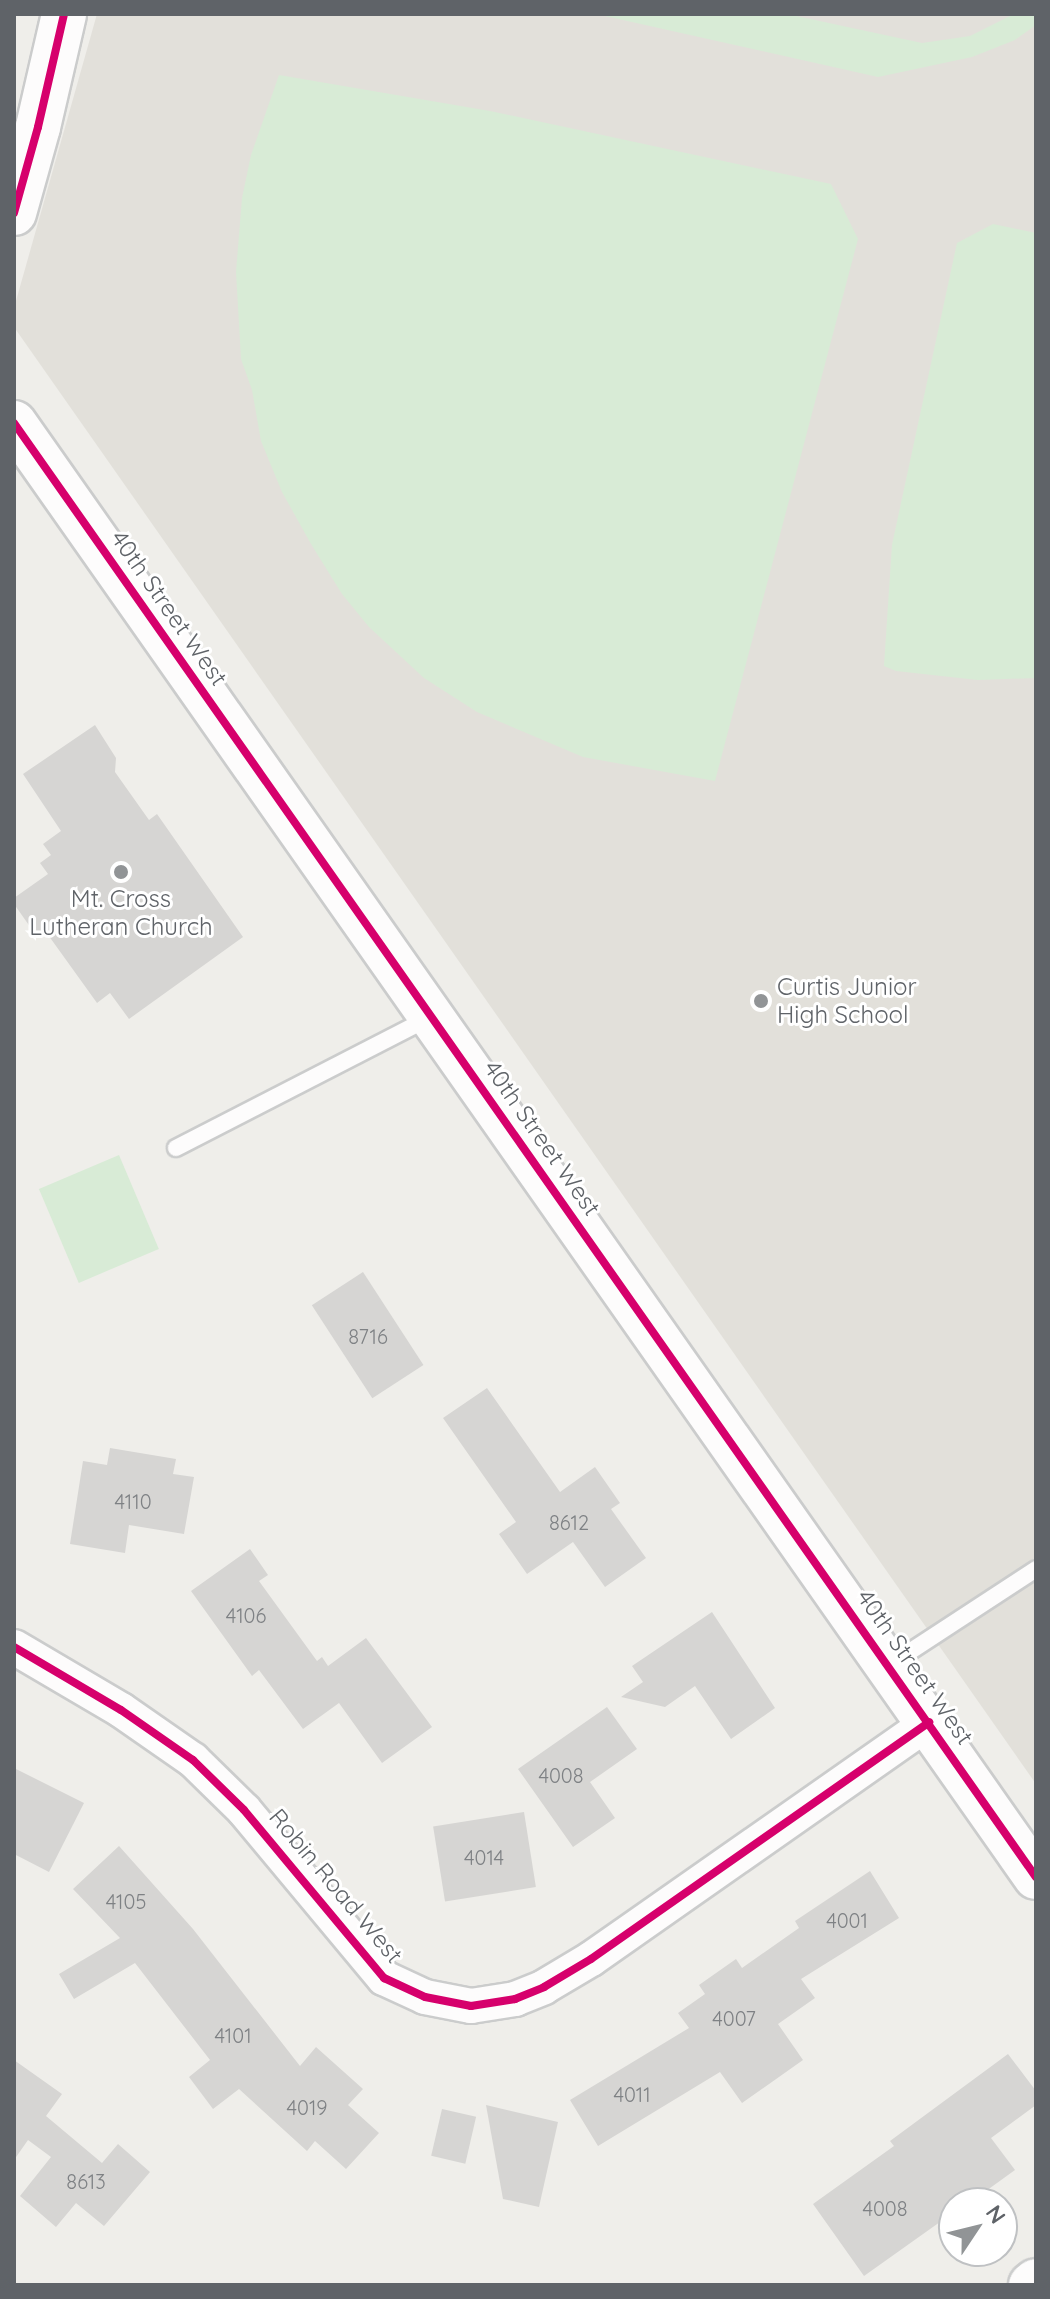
<!DOCTYPE html>
<style>
body{margin:0}
#map{position:relative;width:1050px;height:2299px;overflow:hidden;background:#efeeea;font-family:Quicksand,sans-serif}
div>[style]{position:absolute}
[style*='--x']{left:calc(var(--x)*1px);top:calc(var(--y)*1px);width:calc(var(--w)*1px);rotate:calc(var(--a)*1deg)}
.education>*{inset:0;background:#e2e0da}
.green>*{inset:0;background:#d8ebd6;transform-origin:0 0}
.building>*{inset:0;background:#d6d5d3;transform-origin:0 0}
.roads{filter:drop-shadow(2px 0 #cbcccc) drop-shadow(-2px 0 #cbcccc) drop-shadow(0 2px #cbcccc) drop-shadow(0 -2px #cbcccc)}
.lane>*{height:16px;margin:-8px;padding:0 8px;transform-origin:8px;border-radius:8px;background:#fdfcfc}
.street>*{height:34px;margin:-17px;padding:0 17px;transform-origin:17px;border-radius:17px;background:#fdfcfc}
.secondary>*{height:44px;margin:-22px;padding:0 22px;transform-origin:22px;border-radius:22px;background:#fdfcfc}
.cycleway>*{height:8px;margin:-4px;padding:0 4px;transform-origin:4px;border-radius:4px;background:#d6006c}
.dots>*{width:22px;height:22px;translate:-50% -50%;box-sizing:border-box;border:4px solid #fff;border-radius:50%}
span{translate:-50% -50%;white-space:nowrap;text-align:center;line-height:1.15;-webkit-text-stroke:6px #fff;paint-order:stroke}
.number-label{font-size:20px;color:#7e8184}
.number-label span{-webkit-text-stroke-width:0}
.street-label{font-size:24px;color:#5f6368}
.poi-label{font-size:24px;color:#5f6368}
.left{translate:0 -50%;text-align:left}
.frame{position:absolute;inset:0;border:16px solid #5f6368;pointer-events:none}
.north{position:absolute;left:938px;top:2187px;width:80px;height:80px;box-sizing:border-box;background:#fff;border:2px solid #bfc1c3;border-radius:50%;rotate:55deg;font-size:22px;font-weight:700;line-height:32px;text-align:center;color:#5f6368}
.north::after{content:'';display:block;margin:auto;width:28px;height:36px;background:#919496;clip-path:polygon(50% 0,100% 100%,50% 72%,0 100%)}
</style>
<div id="map">
<div class="education">
<div style="clip-path:polygon(97px 14px,1036px 14px,1036px 1784px,14px 327px,14px 308px)"></div>
</div>
<div class="green">
<div style="clip-path:polygon(596px 14px,787px 14px,922px 43px,970px 36px,1014px 14px,1036px 14px,1036px 25px,1015px 40px,972px 57px,878px 77px)"></div>
<div style="clip-path:polygon(279px 75px,490px 111px,831px 184px,858px 239px,715px 781px,583px 757px,477px 712px,424px 678px,369px 627px,342px 594px,311px 544px,282px 492px,261px 441px,252px 390px,241px 359px,236px 272px,242px 198px,251px 155px)"></div>
<div style="clip-path:polygon(993px 224px,1036px 233px,1036px 678px,978px 680px,896px 671px,884px 666px,892px 545px,957px 243px)"></div>
<div style="left:119px;top:1155px;width:102px;height:87px;rotate:67deg"></div>
</div>
<div class="building">
<div style="clip-path:polygon(95px 725px,116px 758px,115px 772px,149px 820px,157px 814px,243px 937px,129px 1019px,110px 993px,97px 1003px,46px 932px,38px 938px,14px 904px,14px 898px,48px 874px,40px 863px,51px 855px,43px 844px,61px 831px,23px 774px)"></div>
<div style="left:363px;top:1272px;width:111px;height:61px;rotate:57deg"></div>
<div style="clip-path:polygon(487px 1388px,560px 1492px,595px 1467px,620px 1503px,611px 1509px,646px 1558px,605px 1587px,573px 1542px,527px 1574px,499px 1534px,516px 1522px,443px 1418px)"></div>
<div style="clip-path:polygon(110px 1448px,176px 1459px,173px 1474px,194px 1477px,184px 1534px,129px 1525px,125px 1553px,70px 1544px,83px 1461px,107px 1465px)"></div>
<div style="clip-path:polygon(250px 1549px,268px 1575px,259px 1581px,317px 1661px,322px 1657px,328px 1666px,366px 1638px,432px 1727px,382px 1763px,339px 1703px,303px 1729px,259px 1670px,252px 1676px,191px 1591px)"></div>
<div style="clip-path:polygon(712px 1612px,775px 1708px,731px 1739px,695px 1686px,665px 1707px,621px 1697px,643px 1682px,632px 1666px)"></div>
<div style="clip-path:polygon(607px 1707px,637px 1749px,590px 1782px,615px 1818px,573px 1847px,518px 1769px)"></div>
<div style="clip-path:polygon(14px 1768px,84px 1803px,49px 1872px,14px 1854px)"></div>
<div style="left:524px;top:1812px;width:76px;height:92px;rotate:81deg"></div>
<div style="clip-path:polygon(119px 1846px,193px 1929px,300px 2066px,316px 2047px,363px 2089px,348px 2105px,379px 2133px,346px 2169px,315px 2141px,307px 2151px,239px 2089px,213px 2109px,189px 2077px,210px 2060px,135px 1963px,74px 1999px,59px 1974px,120px 1938px,73px 1889px)"></div>
<div style="clip-path:polygon(870px 1871px,899px 1918px,801px 1979px,815px 1998px,778px 2024px,803px 2060px,742px 2103px,720px 2072px,598px 2146px,570px 2100px,689px 2028px,678px 2013px,705px 1994px,699px 1985px,736px 1959px,742px 1968px,799px 1928px,795px 1921px)"></div>
<div style="clip-path:polygon(1008px 2054px,1036px 2091px,1036px 2105px,991px 2138px,1015px 2170px,979px 2196px,967px 2203px,954px 2203px,954px 2212px,864px 2276px,813px 2204px,894px 2146px,890px 2141px)"></div>
<div style="clip-path:polygon(14px 2060px,62px 2094px,46px 2116px,102px 2163px,118px 2144px,150px 2172px,104px 2226px,76px 2203px,56px 2227px,20px 2196px,51px 2157px,28px 2140px,14px 2160px)"></div>
<div style="clip-path:polygon(486px 2105px,558px 2122px,539px 2207px,503px 2199px)"></div>
<div style="left:442px;top:2109px;width:35px;height:48px;rotate:13deg"></div>
</div>
<div class="roads">
<div class="lane">
<div style="--x:176;--y:1148;--w:287;--a:-27.2"></div>
<div style="--x:891;--y:1664;--w:173;--a:-33.2"></div>
</div>
<div class="street">
<div style="--x:14;--y:1647;--w:124;--a:30.5"></div>
<div style="--x:121;--y:1710;--w:88;--a:34.8"></div>
<div style="--x:193;--y:1760;--w:71;--a:44.4"></div>
<div style="--x:244;--y:1810;--w:219;--a:50.2"></div>
<div style="--x:384;--y:1978;--w:45;--a:24.9"></div>
<div style="--x:425;--y:1997;--w:47;--a:11.1"></div>
<div style="--x:471;--y:2006;--w:45;--a:-9"></div>
<div style="--x:515;--y:1999;--w:31;--a:-22"></div>
<div style="--x:544;--y:1987;--w:55;--a:-30.8"></div>
<div style="--x:591;--y:1959;--w:413;--a:-35"></div>
</div>
<div class="secondary">
<div style="--x:14;--y:213;--w:89;--a:-74.4"></div>
<div style="--x:38;--y:127;--w:116;--a:-77"></div>
<div style="--x:14;--y:423;--w:1777;--a:54.9"></div>
<div style="--x:1031;--y:2285;--w:6;--a:-39"></div>
</div>
</div>
<div class="cycleway">
<div style="--x:14;--y:213;--w:89;--a:-74.4"></div>
<div style="--x:38;--y:127;--w:116;--a:-77"></div>
<div style="--x:14;--y:423;--w:1777;--a:54.9"></div>
<div style="--x:14;--y:1647;--w:124;--a:30.5"></div>
<div style="--x:121;--y:1710;--w:88;--a:34.8"></div>
<div style="--x:193;--y:1760;--w:71;--a:44.4"></div>
<div style="--x:244;--y:1810;--w:219;--a:50.2"></div>
<div style="--x:384;--y:1978;--w:45;--a:24.9"></div>
<div style="--x:425;--y:1997;--w:47;--a:11.1"></div>
<div style="--x:471;--y:2006;--w:45;--a:-9"></div>
<div style="--x:515;--y:1999;--w:31;--a:-22"></div>
<div style="--x:544;--y:1987;--w:55;--a:-30.8"></div>
<div style="--x:591;--y:1959;--w:413;--a:-35"></div>
</div>
<div class="dots">
<div style="left:121px;top:872px;background:#919496"></div>
<div style="left:761px;top:1001px;background:#919496"></div>
</div>
<div class="number-label">
<span style="left:368px;top:1336px">8716</span>
<span style="left:133px;top:1501px">4110</span>
<span style="left:569px;top:1522px">8612</span>
<span style="left:246px;top:1615px">4106</span>
<span style="left:561px;top:1775px">4008</span>
<span style="left:484px;top:1857px">4014</span>
<span style="left:126px;top:1901px">4105</span>
<span style="left:847px;top:1920px">4001</span>
<span style="left:734px;top:2018px">4007</span>
<span style="left:233px;top:2035px">4101</span>
<span style="left:632px;top:2094px">4011</span>
<span style="left:307px;top:2107px">4019</span>
<span style="left:86px;top:2181px">8613</span>
<span style="left:885px;top:2208px">4008</span>
</div>
<div class="street-label">
<span style="left:169px;top:608px;rotate:55deg">40th Street West</span>
<span style="left:542px;top:1138px;rotate:55deg">40th Street West</span>
<span style="left:915px;top:1667px;rotate:55deg">40th Street West</span>
<span style="left:336px;top:1886px;rotate:50deg">Robin Road West</span>
</div>
<div class="poi-label">
<span style="left:121px;top:913px">Mt. Cross<br>Lutheran Church</span>
<span class="left" style="left:777px;top:1001px">Curtis Junior<br>High School</span>
</div>
<div class="frame"></div>
<div class="north">N</div>
</div>
